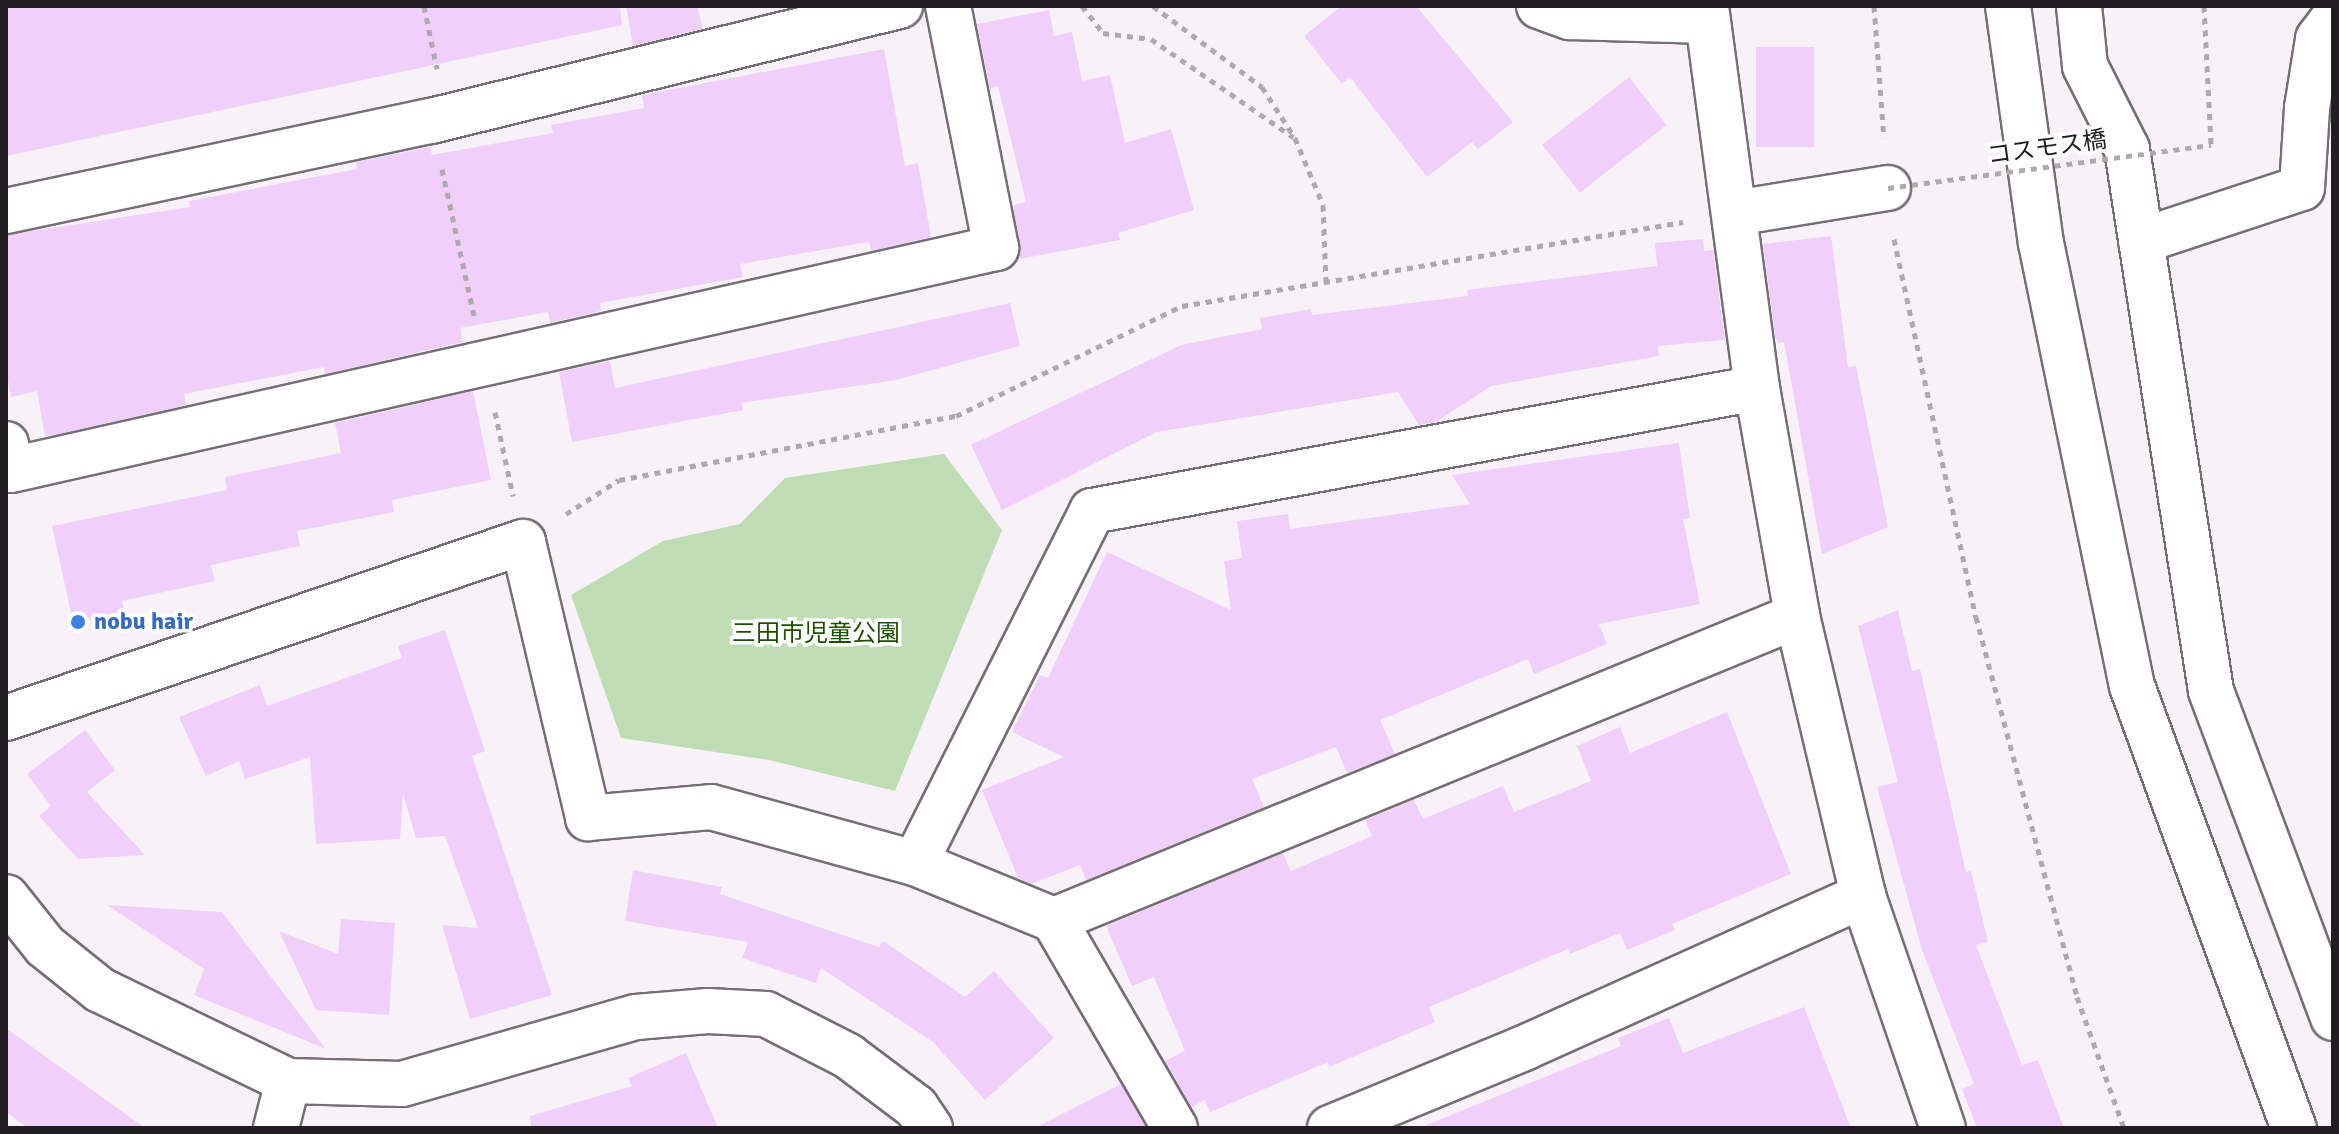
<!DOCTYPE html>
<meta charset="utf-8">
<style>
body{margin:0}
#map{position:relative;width:2339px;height:1134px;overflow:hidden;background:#f8f2f8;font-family:Signika,"Noto Sans JP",sans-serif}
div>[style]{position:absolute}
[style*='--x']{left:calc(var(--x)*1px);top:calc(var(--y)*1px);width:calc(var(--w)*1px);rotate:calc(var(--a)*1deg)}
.green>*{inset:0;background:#beddb4}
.building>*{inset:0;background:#f0cffa;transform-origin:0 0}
.path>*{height:5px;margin-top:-2.5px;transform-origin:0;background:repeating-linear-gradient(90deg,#ada9ad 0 6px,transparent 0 12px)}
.roads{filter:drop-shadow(2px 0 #756f75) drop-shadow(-2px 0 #756f75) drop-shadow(0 2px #756f75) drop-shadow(0 -2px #756f75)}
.minor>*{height:44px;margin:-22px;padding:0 22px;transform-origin:22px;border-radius:22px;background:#fff}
.tertiary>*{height:44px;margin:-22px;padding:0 22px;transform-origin:22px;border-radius:22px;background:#fff}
.path-bridge>*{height:5px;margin-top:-2.5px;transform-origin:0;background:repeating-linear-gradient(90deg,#ada9ad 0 6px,transparent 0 12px)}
.dots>*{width:22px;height:22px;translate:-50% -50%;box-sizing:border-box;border:4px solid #fff;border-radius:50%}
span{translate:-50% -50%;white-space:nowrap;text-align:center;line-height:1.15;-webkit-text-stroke:7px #fff;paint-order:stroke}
.street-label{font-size:24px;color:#201e20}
.shop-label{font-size:24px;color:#366cbe;font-weight:700}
.left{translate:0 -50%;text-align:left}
.park-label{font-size:24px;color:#1d4f03}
.frame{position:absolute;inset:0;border:8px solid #201e20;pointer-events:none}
</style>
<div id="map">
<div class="green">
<div style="clip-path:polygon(944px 454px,1002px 530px,895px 791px,769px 760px,621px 738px,571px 595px,663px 541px,740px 524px,785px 478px)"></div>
</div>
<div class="building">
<div style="clip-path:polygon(6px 6px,620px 6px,622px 25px,6px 156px)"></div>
<div style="clip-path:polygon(626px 6px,697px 6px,703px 29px,633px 46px)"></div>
<div style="clip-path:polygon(1342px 6px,1416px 6px,1513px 122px,1478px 149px,1472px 142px,1427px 177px,1350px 77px,1342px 84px,1304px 36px)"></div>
<div style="clip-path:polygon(1049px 10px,1054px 36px,1072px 32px,1082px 81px,1110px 75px,1125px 143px,1171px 129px,1194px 210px,1118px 233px,1120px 240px,1020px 259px,1013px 205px,1026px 202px,998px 86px,990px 88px,977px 24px)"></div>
<div style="left:1756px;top:47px;width:58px;height:100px"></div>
<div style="clip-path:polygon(884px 49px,905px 166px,918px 163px,931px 237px,871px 251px,869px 242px,740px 264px,743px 277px,600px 303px,601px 311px,550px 323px,548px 312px,460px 328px,463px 342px,325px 374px,324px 367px,184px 394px,186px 405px,59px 434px,45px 436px,37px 391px,11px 397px,6px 370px,6px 235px,190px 207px,189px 201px,357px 169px,356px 162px,420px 149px,430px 147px,432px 155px,553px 133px,551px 125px,644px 108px,642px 95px)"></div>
<div style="left:1629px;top:77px;width:61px;height:110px;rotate:52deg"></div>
<div style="clip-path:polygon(1831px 236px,1848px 367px,1856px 366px,1888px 527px,1822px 554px,1784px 342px,1778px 343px,1775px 336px,1763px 244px)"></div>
<div style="clip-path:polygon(1703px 239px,1704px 251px,1713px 250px,1725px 340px,1658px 346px,1659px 356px,1491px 386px,1436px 422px,1419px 425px,1398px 392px,1157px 432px,1002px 510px,971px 445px,1181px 345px,1262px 329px,1260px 318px,1311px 309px,1312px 315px,1468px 296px,1467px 290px,1657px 266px,1655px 243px)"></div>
<div style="clip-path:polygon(1010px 303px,1020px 346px,896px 380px,741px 403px,743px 410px,572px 442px,559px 372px,610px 361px,615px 388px)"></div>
<div style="clip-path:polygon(473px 391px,491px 480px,392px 500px,394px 512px,297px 531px,300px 546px,211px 565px,215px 581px,122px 601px,124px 611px,73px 622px,52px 526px,227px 490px,225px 477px,341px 453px,335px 423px)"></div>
<div style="clip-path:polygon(1679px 443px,1690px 518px,1683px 519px,1700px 604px,1599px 624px,1607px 644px,1534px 674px,1528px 659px,1380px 720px,1395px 754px,1347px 773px,1336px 747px,1252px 779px,1264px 807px,1086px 880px,1080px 865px,1031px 884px,1018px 878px,982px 790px,1064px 757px,1012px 732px,1040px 675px,1048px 678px,1107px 552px,1231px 610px,1224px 561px,1242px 558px,1237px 521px,1288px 514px,1290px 529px,1470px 504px,1452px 475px)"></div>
<div style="clip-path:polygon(1898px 610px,1912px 671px,1920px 669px,1966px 872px,1971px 871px,1988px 942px,1976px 945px,2022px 1065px,2038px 1060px,2064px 1128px,1977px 1128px,1962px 1089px,1974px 1084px,1922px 950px,1877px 787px,1898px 782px,1858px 626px)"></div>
<div style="clip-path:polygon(445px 630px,485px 751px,472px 756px,552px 995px,470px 1019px,442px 925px,478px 928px,445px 836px,416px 838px,403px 794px,400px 839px,316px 844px,310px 757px,245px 779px,239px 761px,206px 776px,179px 717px,260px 685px,267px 706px,402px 658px,398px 646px)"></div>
<div style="clip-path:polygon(1727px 712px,1791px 874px,1672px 924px,1675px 930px,1627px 950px,1620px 933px,1570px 954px,1568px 949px,1429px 1007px,1435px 1022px,1329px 1067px,1328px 1062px,1210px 1112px,1205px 1100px,1192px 1107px,1165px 1061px,1185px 1051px,1154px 977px,1132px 986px,1106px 926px,1283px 853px,1291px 871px,1372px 836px,1365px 820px,1414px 800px,1423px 819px,1503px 786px,1514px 812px,1591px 781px,1577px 746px,1620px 727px,1630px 753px)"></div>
<div style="clip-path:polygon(85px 730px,115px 770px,87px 792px,145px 855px,78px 859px,39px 816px,51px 806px,27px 774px)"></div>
<div style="clip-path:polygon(633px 870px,722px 887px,720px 894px,879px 947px,883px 941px,965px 997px,994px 971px,1054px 1038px,985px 1100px,933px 1042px,821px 968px,816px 983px,742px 958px,748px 942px,625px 921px)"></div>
<div style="clip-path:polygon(107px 905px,222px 912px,326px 1049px,194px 995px,204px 969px)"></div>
<div style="clip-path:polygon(341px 919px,395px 923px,389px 1015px,316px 1010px,279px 931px,338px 954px)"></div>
<div style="clip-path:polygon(1804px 1007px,1851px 1128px,1419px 1128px,1621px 1046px,1618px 1038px,1669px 1018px,1683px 1053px)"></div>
<div style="clip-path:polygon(6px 1028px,145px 1128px,28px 1128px,6px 1112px)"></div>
<div style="clip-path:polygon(686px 1053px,718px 1128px,531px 1128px,530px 1116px,632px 1086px,628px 1078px)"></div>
<div style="clip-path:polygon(1121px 1084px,1146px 1128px,1035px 1128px)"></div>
</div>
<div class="path">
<div style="--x:424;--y:6;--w:64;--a:78.3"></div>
<div style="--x:1082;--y:6;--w:34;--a:52"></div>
<div style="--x:1103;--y:33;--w:48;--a:7.1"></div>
<div style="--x:1151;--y:39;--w:173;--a:34.6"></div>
<div style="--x:1153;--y:6;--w:136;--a:36.6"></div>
<div style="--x:1262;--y:87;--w:61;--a:57.1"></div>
<div style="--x:1295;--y:138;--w:73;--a:67.3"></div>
<div style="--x:1323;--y:205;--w:78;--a:87.8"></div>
<div style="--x:1874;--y:6;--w:132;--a:85.7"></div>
<div style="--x:2204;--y:6;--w:139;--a:87.1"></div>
<div style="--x:442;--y:169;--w:150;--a:77.7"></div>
<div style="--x:1894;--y:239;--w:387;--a:77.8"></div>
<div style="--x:1976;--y:617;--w:393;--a:75.1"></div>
<div style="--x:2077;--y:997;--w:139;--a:70.3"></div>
<div style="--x:495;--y:412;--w:86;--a:77.9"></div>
<div style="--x:566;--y:514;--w:63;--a:-32.7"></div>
<div style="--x:619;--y:480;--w:343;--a:-10.8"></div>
<div style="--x:956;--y:416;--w:251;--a:-26"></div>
<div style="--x:1182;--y:306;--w:508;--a:-9.52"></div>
</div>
<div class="roads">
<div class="minor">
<div style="--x:1539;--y:6;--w:33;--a:20"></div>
<div style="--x:1570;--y:17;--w:137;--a:1.7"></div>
<div style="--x:1706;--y:6;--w:385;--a:82.4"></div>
<div style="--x:1757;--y:388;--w:231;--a:80"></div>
<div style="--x:1797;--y:616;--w:288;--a:76.7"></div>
<div style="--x:1863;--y:896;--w:245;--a:71"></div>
<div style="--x:6;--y:211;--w:434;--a:-12"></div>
<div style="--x:431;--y:121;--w:483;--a:-13.8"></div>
<div style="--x:1735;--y:213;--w:155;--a:-9.3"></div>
<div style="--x:2141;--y:241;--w:169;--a:-18.2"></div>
<div style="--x:2302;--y:188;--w:80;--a:-86.4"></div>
<div style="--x:2307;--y:108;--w:70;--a:-80.9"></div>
<div style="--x:2318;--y:39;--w:25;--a:-53"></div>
<div style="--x:6;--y:444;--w:26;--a:79"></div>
<div style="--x:11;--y:470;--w:1010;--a:-12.7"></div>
<div style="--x:996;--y:248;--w:247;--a:-101.2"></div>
<div style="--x:6;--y:718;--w:546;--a:-18.8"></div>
<div style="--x:523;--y:542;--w:284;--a:76.7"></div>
<div style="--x:588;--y:818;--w:123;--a:-5.1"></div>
<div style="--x:711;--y:807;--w:212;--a:15.4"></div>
<div style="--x:1054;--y:920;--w:803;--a:-22.25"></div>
<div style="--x:276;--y:1128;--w:49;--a:-75.7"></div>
<div style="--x:1175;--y:1128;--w:241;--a:-120.2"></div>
<div style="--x:1054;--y:920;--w:150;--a:-157.7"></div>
<div style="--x:915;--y:863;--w:394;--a:-63.3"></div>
<div style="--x:1092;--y:511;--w:676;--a:-10.48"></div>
<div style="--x:1330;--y:1128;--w:210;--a:-22.4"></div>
<div style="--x:1524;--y:1048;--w:372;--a:-24.2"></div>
</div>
<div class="tertiary">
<div style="--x:2008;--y:6;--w:239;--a:82.1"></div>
<div style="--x:2041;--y:243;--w:452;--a:78.4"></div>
<div style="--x:2132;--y:686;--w:471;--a:69.9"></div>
<div style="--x:2079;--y:6;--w:60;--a:84.3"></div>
<div style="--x:2085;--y:66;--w:93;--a:63.2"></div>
<div style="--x:2127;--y:149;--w:548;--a:81.19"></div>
<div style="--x:2211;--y:691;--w:349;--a:69.5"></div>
<div style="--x:6;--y:897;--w:63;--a:51.5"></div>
<div style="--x:45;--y:946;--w:70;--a:38.7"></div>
<div style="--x:100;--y:990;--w:209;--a:25.8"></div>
<div style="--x:288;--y:1081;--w:114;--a:1.5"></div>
<div style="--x:402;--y:1084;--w:243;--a:-16"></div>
<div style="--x:636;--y:1017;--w:72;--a:-4.8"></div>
<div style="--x:708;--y:1011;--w:58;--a:3"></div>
<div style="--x:766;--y:1014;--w:92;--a:27.1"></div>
<div style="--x:848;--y:1056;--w:85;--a:36.9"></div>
<div style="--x:916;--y:1107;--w:25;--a:56"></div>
</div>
</div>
<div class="path-bridge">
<div style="--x:1888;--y:188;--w:326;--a:-7.6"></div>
</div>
<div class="dots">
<div style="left:78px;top:622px;background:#3f7fe0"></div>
</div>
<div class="street-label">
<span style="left:2047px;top:148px;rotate:-8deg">コスモス橋</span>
</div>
<div class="shop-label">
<span class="left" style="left:94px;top:622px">nobu hair</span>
</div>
<div class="park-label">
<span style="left:816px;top:634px">三田市児童公園</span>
</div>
<div class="frame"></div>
</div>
